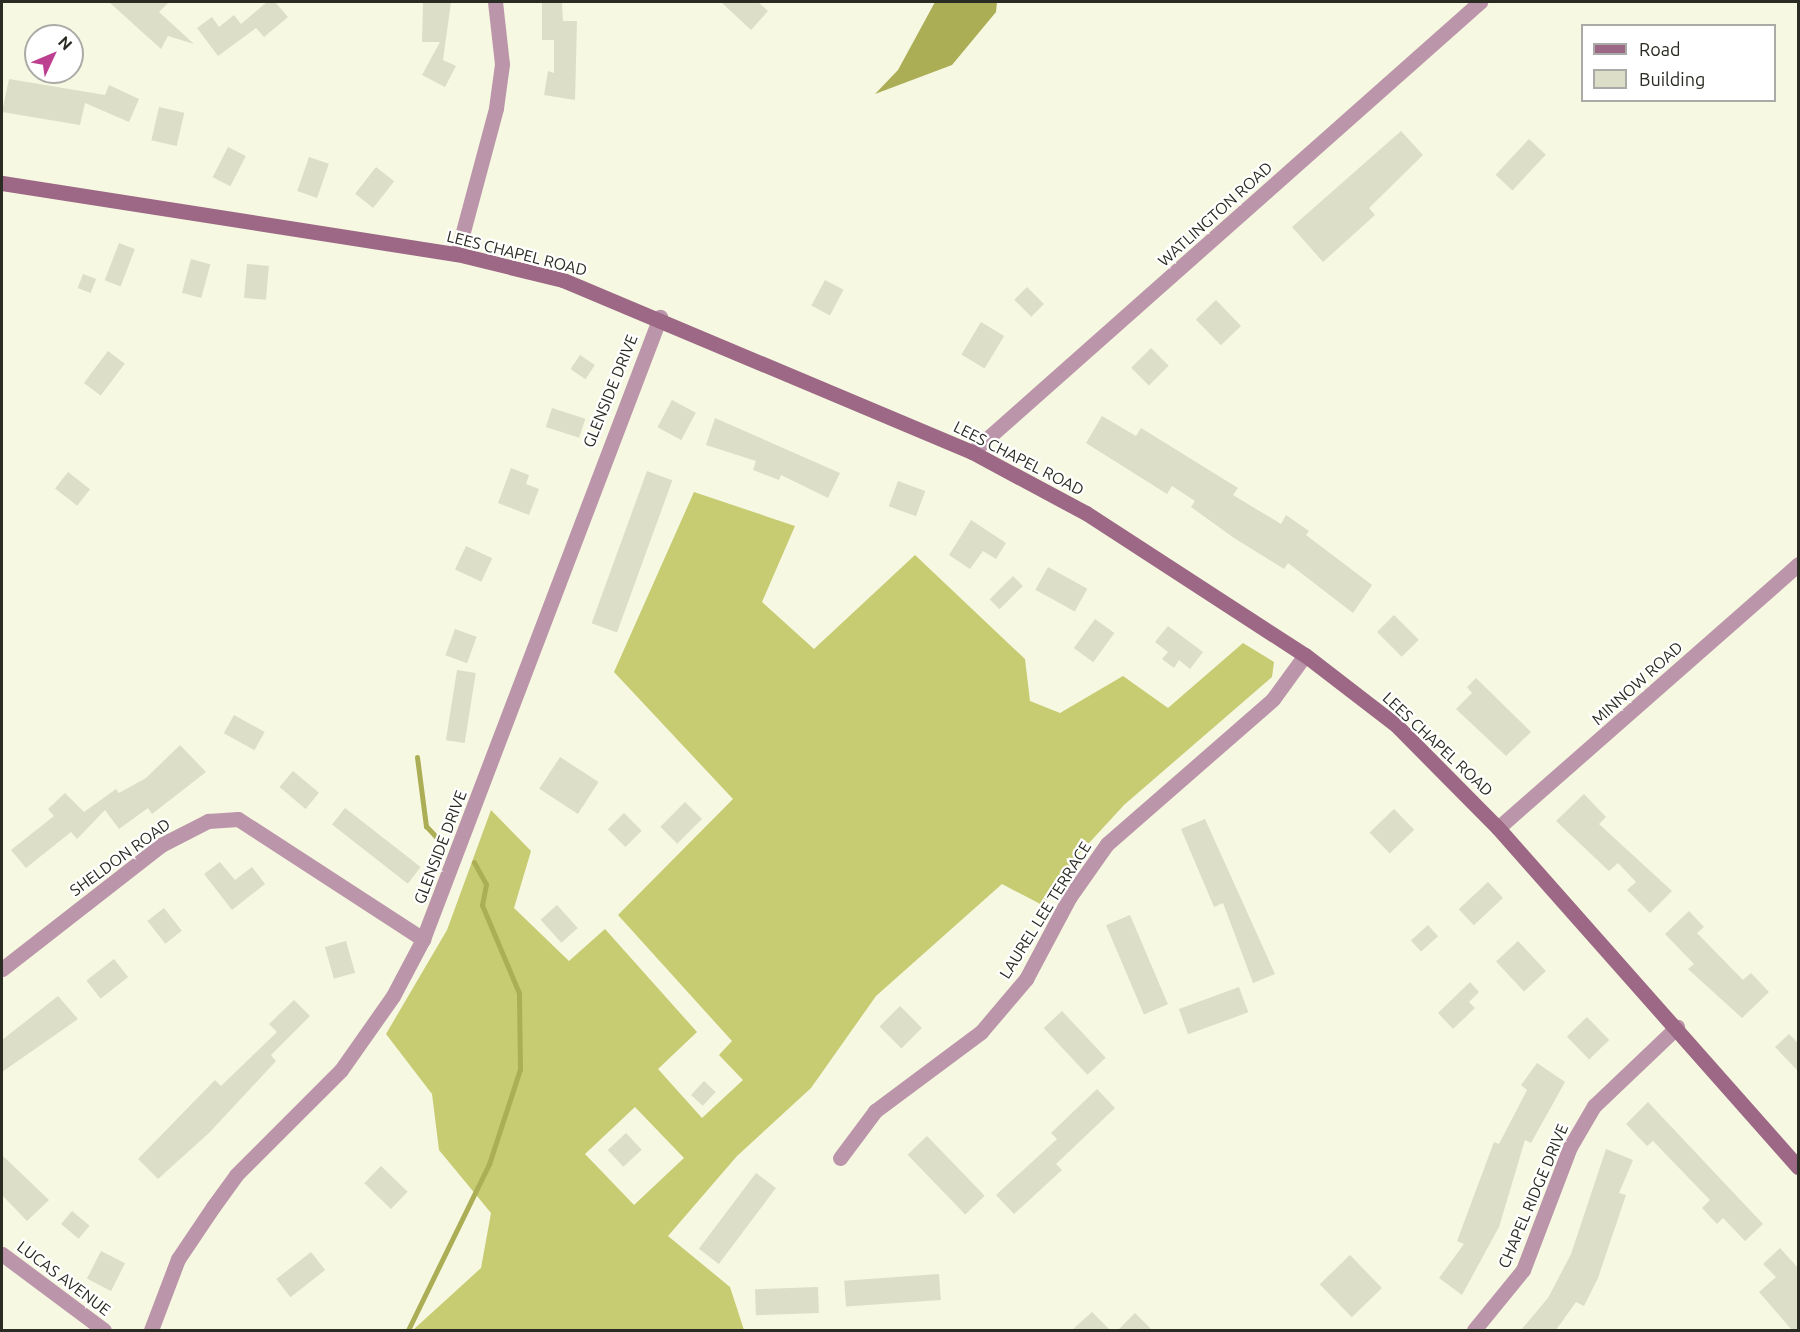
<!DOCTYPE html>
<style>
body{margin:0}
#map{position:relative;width:1800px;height:1332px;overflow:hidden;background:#f6f8e1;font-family:Ubuntu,sans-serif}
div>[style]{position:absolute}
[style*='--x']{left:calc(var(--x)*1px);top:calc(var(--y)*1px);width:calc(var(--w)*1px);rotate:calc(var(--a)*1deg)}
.forest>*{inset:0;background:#c7cb72}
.water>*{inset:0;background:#abae55}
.stream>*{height:5px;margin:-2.5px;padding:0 2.5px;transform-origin:2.5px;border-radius:2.5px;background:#abae55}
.building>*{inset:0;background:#dcdec7;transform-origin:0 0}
.street>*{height:15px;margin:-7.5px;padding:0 7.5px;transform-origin:7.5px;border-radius:7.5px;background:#bb96aa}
.secondary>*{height:15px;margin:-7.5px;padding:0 7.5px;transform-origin:7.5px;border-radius:7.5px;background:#9c6885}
span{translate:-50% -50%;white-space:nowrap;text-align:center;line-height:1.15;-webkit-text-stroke:4.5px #fff;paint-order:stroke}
.street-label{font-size:16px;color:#2a2b22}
.frame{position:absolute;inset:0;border:3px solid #2a2b22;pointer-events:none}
.legend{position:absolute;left:1581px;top:24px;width:195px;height:78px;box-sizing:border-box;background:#fff;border:2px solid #aaaaa7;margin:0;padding:8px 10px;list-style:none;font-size:18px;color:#2a2b22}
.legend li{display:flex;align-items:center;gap:12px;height:30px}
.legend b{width:30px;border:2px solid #aaaaa7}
.north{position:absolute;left:24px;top:24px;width:60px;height:60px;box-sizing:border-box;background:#fff;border:2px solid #aaaaa7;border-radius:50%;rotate:46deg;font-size:16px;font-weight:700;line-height:24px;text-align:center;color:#2a2b22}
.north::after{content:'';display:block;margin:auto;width:21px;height:27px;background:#bd4090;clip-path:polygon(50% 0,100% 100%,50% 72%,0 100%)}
</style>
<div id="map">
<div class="forest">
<div style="clip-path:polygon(evenodd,694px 492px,795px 526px,762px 602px,814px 649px,915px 555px,1025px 659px,1030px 701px,1060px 713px,1123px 676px,1168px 708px,1243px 643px,1274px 662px,1272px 677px,1124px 805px,1078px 855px,1044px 906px,1002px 884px,876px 996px,811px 1088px,737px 1156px,668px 1236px,730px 1287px,744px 1330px,413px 1330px,481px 1268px,491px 1213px,439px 1150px,432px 1094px,386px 1034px,447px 930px,491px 810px,531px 851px,514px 908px,569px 961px,605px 929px,697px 1032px,658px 1069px,702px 1118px,743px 1080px,719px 1055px,732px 1041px,618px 915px,733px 799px,614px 672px,694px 492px,635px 1107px,684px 1158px,634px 1205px,585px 1154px,635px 1107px)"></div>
</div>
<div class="water">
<div style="clip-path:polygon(935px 2px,997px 2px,996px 12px,952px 65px,875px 94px,898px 70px)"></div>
</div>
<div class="stream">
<div style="--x:417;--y:757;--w:70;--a:82.6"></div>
<div style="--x:426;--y:826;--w:26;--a:47"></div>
<div style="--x:408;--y:1330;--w:185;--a:-64"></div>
<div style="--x:489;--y:1164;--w:100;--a:-71.9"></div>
<div style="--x:520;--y:1069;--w:76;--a:-90.8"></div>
<div style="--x:519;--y:993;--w:95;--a:-112.8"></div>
<div style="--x:482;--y:905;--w:21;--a:-79"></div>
<div style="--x:486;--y:884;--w:25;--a:-119"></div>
</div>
<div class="building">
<div style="clip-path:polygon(109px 2px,169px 2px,159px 12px,194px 44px,168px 36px,161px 49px)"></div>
<div style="clip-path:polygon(267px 2px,275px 2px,288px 17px,264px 37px,256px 28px,218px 56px,197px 28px,212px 17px,219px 27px,234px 15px,241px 24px)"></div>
<div style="clip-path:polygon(423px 2px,451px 2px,443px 60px,456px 66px,445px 87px,422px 75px,440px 42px,422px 42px)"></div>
<div style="clip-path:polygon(542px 2px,562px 2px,563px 21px,577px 21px,575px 100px,544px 95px,548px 71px,554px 73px,554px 40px,542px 40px)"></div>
<div style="clip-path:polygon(721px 2px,758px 2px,768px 11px,751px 30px)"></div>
<div style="clip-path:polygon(9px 79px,105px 95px,109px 85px,139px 99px,129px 122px,85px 103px,80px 125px,2px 112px)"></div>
<div style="left:159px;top:107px;width:26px;height:34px;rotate:13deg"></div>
<div style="clip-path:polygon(1401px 131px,1423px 155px,1369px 208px,1375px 215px,1323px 262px,1292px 227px)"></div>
<div style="left:1529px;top:139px;width:23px;height:49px;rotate:43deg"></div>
<div style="left:228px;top:147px;width:20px;height:34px;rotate:27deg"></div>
<div style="left:309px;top:157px;width:21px;height:36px;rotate:19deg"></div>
<div style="left:376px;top:167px;width:23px;height:34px;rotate:38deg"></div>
<div style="left:119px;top:243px;width:17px;height:40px;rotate:21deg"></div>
<div style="left:191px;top:259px;width:20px;height:35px;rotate:15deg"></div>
<div style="left:247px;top:264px;width:22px;height:34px;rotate:5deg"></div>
<div style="left:83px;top:274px;width:14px;height:15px;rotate:21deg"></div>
<div style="left:825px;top:280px;width:21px;height:29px;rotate:28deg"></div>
<div style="left:1027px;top:287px;width:24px;height:18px;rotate:45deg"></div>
<div style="left:1216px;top:300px;width:36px;height:28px;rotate:46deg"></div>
<div style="left:981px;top:322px;width:27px;height:38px;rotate:31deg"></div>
<div style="left:1151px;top:348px;width:25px;height:28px;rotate:45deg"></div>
<div style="left:108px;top:351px;width:21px;height:40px;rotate:37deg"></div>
<div style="left:580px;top:355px;width:18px;height:17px;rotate:34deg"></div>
<div style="left:672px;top:400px;width:27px;height:31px;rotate:28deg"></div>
<div style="left:552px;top:408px;width:35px;height:20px;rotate:18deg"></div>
<div style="clip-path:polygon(1102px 416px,1136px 436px,1141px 428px,1238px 488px,1233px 495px,1281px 524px,1286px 515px,1309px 531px,1306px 535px,1372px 585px,1353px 613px,1288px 563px,1284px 569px,1234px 538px,1191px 507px,1195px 501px,1172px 486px,1167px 494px,1086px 443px)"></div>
<div style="clip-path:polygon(715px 418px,840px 473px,828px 498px,781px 475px,779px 480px,753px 470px,756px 461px,706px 445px)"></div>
<div style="clip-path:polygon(511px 468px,529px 475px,526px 484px,539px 489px,529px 515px,498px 503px)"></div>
<div style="left:647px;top:471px;width:27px;height:162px;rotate:20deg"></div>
<div style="left:68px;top:472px;width:28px;height:21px;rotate:38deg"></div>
<div style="left:898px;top:481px;width:29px;height:27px;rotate:20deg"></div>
<div style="clip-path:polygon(971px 520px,1006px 543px,996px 559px,983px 551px,970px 569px,949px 555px)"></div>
<div style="left:466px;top:546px;width:29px;height:26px;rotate:25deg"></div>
<div style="left:1048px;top:567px;width:45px;height:26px;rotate:29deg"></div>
<div style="left:1013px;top:576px;width:14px;height:33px;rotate:45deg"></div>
<div style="left:1394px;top:615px;width:35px;height:24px;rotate:45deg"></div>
<div style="left:1095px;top:619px;width:24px;height:36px;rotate:36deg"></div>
<div style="clip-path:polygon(1168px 626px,1203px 652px,1190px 669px,1179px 660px,1174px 668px,1162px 659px,1168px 652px,1155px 642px)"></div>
<div style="left:455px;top:629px;width:23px;height:28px;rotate:20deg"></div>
<div style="left:457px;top:670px;width:19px;height:71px;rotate:9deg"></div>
<div style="clip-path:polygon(1476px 678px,1531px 732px,1506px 756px,1456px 709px,1472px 693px,1467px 687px)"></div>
<div style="left:234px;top:715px;width:35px;height:21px;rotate:29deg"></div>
<div style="clip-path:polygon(180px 745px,206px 772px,152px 814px,148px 808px,119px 829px,105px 810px,77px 839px,71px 832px,26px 868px,11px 850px,54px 816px,48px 809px,65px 793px,84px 812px,116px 789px,119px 793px,146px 778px)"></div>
<div style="left:560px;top:757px;width:46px;height:38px;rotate:33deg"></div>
<div style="left:293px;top:771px;width:34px;height:21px;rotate:40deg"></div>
<div style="clip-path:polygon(1584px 794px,1606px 817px,1599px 824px,1672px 891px,1650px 913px,1627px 890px,1636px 882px,1618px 863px,1609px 871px,1556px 821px)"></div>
<div style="left:685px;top:802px;width:24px;height:35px;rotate:45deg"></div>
<div style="left:345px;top:808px;width:96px;height:21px;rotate:38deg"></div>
<div style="left:1394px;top:809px;width:29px;height:34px;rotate:46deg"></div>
<div style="left:624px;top:813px;width:25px;height:23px;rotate:45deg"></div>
<div style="clip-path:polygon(1205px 819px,1275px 974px,1253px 983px,1223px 903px,1214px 907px,1181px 829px)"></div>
<div style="clip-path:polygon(220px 862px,235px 880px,252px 867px,265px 884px,232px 910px,204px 874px)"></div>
<div style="left:1488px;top:882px;width:22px;height:40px;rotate:47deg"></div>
<div style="left:557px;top:905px;width:31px;height:22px;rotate:48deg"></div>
<div style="left:164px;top:908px;width:29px;height:21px;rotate:52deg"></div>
<div style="clip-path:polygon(1689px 911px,1704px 927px,1697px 933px,1743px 980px,1751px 973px,1769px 992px,1742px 1018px,1688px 969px,1694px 964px,1665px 934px)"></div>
<div style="left:1130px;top:915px;width:97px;height:26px;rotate:67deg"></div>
<div style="left:1428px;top:925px;width:15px;height:23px;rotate:48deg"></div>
<div style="left:346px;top:941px;width:33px;height:22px;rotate:74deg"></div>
<div style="left:1518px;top:941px;width:41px;height:30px;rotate:47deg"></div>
<div style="left:114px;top:959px;width:23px;height:35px;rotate:52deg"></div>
<div style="clip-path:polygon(1470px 982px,1479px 992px,1469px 1002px,1475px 1008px,1453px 1029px,1438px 1013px)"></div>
<div style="left:1239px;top:987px;width:27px;height:64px;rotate:70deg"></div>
<div style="clip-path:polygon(58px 996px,78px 1019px,2px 1072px,2px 1040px)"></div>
<div style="clip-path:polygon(294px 1000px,310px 1016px,271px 1055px,276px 1061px,209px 1133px,158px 1179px,138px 1159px,215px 1080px,221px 1086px,277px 1032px,269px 1024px)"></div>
<div style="left:900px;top:1006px;width:31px;height:29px;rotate:45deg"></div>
<div style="left:1062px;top:1011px;width:64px;height:25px;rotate:47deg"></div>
<div style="left:1587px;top:1017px;width:32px;height:28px;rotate:46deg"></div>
<div style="clip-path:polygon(1789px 1034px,1798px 1043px,1798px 1071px,1775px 1047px)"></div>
<div style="clip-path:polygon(1537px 1063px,1565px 1082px,1531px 1143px,1525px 1140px,1499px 1227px,1462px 1295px,1439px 1278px,1464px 1244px,1457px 1241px,1494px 1142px,1499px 1144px,1527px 1090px,1521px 1085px)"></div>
<div style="left:704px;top:1081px;width:16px;height:19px;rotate:43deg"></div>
<div style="clip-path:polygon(1097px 1089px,1115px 1108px,1056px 1164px,1062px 1170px,1014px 1214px,996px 1195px,1057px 1139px,1051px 1133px)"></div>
<div style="clip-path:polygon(1648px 1102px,1763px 1224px,1745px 1241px,1723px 1218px,1717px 1224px,1702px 1208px,1710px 1200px,1653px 1141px,1647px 1146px,1626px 1124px)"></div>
<div style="left:626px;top:1133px;width:23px;height:25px;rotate:47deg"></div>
<div style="left:927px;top:1136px;width:83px;height:27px;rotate:46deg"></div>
<div style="clip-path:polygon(1606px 1149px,1633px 1160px,1619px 1193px,1626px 1195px,1598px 1278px,1584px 1306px,1576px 1302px,1556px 1330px,1521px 1330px,1548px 1298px,1571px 1254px)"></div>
<div style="clip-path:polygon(2px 1155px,49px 1200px,27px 1221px,2px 1195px)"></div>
<div style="left:381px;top:1166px;width:37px;height:24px;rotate:44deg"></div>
<div style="left:756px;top:1173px;width:25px;height:95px;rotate:37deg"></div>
<div style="left:72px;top:1211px;width:23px;height:17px;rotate:40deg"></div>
<div style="clip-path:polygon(1780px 1248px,1798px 1268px,1798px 1330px,1792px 1330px,1759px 1292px,1776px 1277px,1763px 1264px)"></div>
<div style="left:101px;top:1251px;width:27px;height:31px;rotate:27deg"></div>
<div style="left:311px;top:1252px;width:23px;height:44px;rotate:52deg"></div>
<div style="left:1350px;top:1255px;width:46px;height:42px;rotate:46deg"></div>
<div style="left:939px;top:1274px;width:26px;height:95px;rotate:86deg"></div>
<div style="left:818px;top:1287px;width:26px;height:63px;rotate:88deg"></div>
<div style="clip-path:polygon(1092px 1312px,1110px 1330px,1072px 1330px)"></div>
<div style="clip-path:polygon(1135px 1313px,1152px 1330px,1118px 1330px)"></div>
</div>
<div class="street">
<div style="--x:457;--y:254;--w:151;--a:-75"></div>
<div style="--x:496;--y:108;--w:44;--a:-82.2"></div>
<div style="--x:502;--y:64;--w:62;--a:-96.4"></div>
<div style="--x:972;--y:452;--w:679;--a:-41.54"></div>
<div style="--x:1498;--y:828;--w:400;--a:-41.3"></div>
<div style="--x:2;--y:969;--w:202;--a:-37.9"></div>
<div style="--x:161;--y:845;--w:53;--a:-27.1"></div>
<div style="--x:208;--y:821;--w:30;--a:-4"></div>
<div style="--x:238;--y:819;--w:221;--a:33"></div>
<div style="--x:840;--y:1158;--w:59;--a:-53.3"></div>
<div style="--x:875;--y:1111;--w:132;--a:-36.7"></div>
<div style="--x:981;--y:1032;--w:70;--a:-49.7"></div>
<div style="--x:1026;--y:979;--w:92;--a:-62"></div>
<div style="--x:1069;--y:898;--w:66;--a:-54.9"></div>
<div style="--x:1107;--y:844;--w:220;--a:-41.1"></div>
<div style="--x:1273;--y:699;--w:54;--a:-54"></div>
<div style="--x:2;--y:1254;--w:127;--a:36.7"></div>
<div style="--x:151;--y:1330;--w:76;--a:-69.2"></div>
<div style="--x:178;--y:1259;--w:63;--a:-56.1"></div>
<div style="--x:213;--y:1207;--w:39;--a:-54"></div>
<div style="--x:236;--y:1175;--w:148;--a:-45"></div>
<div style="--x:341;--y:1070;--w:90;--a:-54.9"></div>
<div style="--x:393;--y:996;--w:64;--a:-62.2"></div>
<div style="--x:423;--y:939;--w:666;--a:-69.14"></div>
<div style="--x:1474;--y:1330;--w:77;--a:-50.8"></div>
<div style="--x:1523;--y:1270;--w:132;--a:-69.1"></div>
<div style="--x:1570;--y:1147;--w:48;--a:-59.7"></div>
<div style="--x:1594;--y:1106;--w:115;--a:-43.6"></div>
</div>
<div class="secondary">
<div style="--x:2;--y:183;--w:461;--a:8.9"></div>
<div style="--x:457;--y:254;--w:109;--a:13.8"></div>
<div style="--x:563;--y:280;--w:444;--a:22.8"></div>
<div style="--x:972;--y:452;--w:129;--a:28.2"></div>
<div style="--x:1086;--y:513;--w:261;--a:33"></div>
<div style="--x:1305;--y:655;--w:115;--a:37.6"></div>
<div style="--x:1396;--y:725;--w:145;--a:45.3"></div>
<div style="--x:1498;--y:828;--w:453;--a:48.5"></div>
</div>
<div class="street-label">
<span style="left:1215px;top:214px;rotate:-42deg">WATLINGTON ROAD</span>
<span style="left:517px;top:253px;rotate:14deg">LEES CHAPEL ROAD</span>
<span style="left:610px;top:391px;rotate:-68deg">GLENSIDE DRIVE</span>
<span style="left:1019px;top:458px;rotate:27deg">LEES CHAPEL ROAD</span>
<span style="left:1637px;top:683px;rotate:-42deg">MINNOW ROAD</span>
<span style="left:1438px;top:744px;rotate:43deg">LEES CHAPEL ROAD</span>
<span style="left:440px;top:847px;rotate:-69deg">GLENSIDE DRIVE</span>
<span style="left:120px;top:857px;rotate:-36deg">SHELDON ROAD</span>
<span style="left:1045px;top:910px;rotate:-58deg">LAUREL LEE TERRACE</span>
<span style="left:1533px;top:1196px;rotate:-67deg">CHAPEL RIDGE DRIVE</span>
<span style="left:64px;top:1278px;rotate:37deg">LUCAS AVENUE</span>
</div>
<div class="frame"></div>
<ul class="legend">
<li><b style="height:8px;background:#9c6885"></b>Road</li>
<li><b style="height:16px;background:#dcdec7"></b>Building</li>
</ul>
<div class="north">N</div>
</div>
